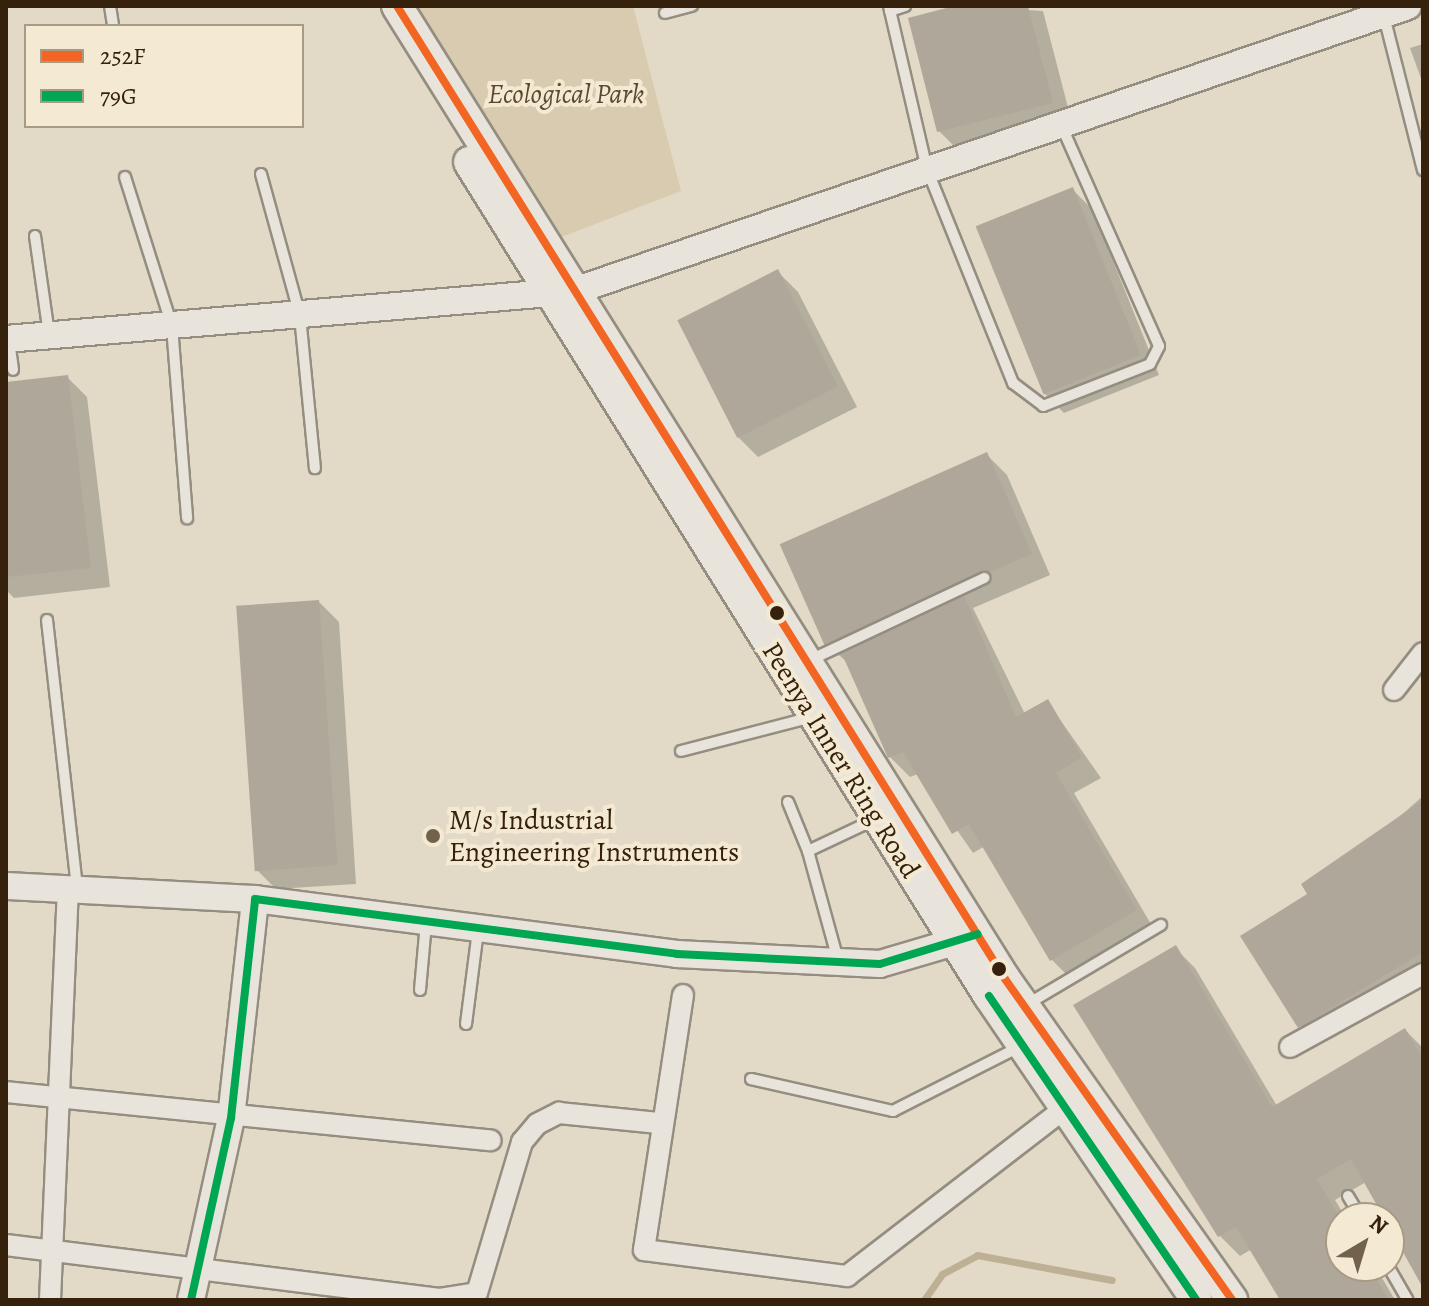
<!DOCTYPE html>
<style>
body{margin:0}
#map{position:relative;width:1429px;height:1306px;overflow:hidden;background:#e2dac7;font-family:Alegreya,serif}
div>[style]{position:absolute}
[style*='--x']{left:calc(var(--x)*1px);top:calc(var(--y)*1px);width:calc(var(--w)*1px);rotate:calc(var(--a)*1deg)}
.green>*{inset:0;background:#d8cbb0}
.shadow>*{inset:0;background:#0003}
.stream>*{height:7px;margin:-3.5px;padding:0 3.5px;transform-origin:3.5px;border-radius:3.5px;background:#beb095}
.building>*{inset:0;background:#afa89a;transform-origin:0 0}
.roads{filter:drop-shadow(2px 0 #948d80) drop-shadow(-2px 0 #948d80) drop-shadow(0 2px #948d80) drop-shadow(0 -2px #948d80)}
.service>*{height:10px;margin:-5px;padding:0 5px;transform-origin:5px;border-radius:5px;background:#e8e4db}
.minor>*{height:20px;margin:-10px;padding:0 10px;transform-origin:10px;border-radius:10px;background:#e8e4db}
.tertiary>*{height:26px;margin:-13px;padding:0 13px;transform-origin:13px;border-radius:13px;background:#e8e4db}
.secondary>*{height:30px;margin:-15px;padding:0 15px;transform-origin:15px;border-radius:15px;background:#e8e4db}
.bus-1>*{height:8px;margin:-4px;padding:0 4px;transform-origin:4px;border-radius:4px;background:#f26522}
.bus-2>*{height:8px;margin:-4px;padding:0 4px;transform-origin:4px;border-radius:4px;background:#00a651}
.dots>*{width:22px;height:22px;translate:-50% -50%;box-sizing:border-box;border:4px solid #f4ead3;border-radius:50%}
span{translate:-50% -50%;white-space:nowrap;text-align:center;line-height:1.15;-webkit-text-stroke:8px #f4ead3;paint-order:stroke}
.park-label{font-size:28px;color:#5c4830;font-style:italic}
.street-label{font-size:28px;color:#35210c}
.poi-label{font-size:28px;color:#35210c}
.left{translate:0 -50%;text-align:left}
.frame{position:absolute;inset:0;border:8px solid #35210c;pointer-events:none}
.legend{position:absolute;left:24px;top:24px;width:280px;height:104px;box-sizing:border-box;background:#f4ead3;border:2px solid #a89a83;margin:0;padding:10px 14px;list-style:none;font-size:24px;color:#35210c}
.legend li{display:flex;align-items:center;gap:16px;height:40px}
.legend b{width:40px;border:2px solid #a89a83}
.north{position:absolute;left:1325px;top:1202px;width:80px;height:80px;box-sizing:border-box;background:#f4ead3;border:2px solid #a89a83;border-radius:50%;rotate:38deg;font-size:22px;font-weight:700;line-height:32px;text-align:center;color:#35210c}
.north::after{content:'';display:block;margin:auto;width:28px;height:36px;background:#72624d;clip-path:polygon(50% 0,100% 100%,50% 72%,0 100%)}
</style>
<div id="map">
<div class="green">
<div style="clip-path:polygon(417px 6px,633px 6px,681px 191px,551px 241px)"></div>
</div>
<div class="shadow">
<div style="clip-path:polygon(962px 6px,1043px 11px,1072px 123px,959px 151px,939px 131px)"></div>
<div style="clip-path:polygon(1423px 44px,1423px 84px,1410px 48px)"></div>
<div style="clip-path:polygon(1072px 189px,1092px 209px,1159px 375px,1064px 413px,1044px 393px)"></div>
<div style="clip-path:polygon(778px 272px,798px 292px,857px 407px,758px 457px,738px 437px)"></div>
<div style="clip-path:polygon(67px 377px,87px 397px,110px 587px,14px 598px,6px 590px,6px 384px)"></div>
<div style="clip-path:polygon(987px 455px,1007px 475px,1050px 575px,973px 608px,1025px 714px,1047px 701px,1101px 778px,1074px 793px,1155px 931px,1072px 980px,1052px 960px,985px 846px,973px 853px,918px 774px,910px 777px,890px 757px,848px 663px,825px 643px)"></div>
<div style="clip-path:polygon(319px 602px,339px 622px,356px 884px,276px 889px,256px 869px)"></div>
<div style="clip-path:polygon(1423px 796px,1423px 980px,1318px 1044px,1300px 1026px,1310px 895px)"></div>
<div style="clip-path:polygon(1175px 948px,1195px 968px,1277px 1106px,1405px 1030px,1423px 1048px,1423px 1284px,1366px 1182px,1335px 1200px,1346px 1218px,1341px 1266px,1375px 1266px,1395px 1300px,1282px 1300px,1252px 1249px,1240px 1256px,1220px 1236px)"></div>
</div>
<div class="stream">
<div style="--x:924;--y:1300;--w:32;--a:-55"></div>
<div style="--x:942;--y:1274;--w:40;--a:-28"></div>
<div style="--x:977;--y:1255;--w:137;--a:10.5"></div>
</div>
<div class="building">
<div style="clip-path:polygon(954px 6px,1028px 6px,1053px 103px,937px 132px,908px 18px)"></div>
<div style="left:1073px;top:187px;width:181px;height:105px;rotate:68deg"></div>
<div style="left:778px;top:269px;width:132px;height:113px;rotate:63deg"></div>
<div style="clip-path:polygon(68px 375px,91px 568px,6px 577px,6px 382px)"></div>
<div style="left:987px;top:452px;width:111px;height:227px;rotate:66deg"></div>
<div style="clip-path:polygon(964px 596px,1016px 717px,1048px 699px,1082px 757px,1056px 773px,1137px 910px,1050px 961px,969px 824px,952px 834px,903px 752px,888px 758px,842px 654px)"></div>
<div style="left:319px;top:600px;width:266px;height:83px;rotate:86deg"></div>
<div style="clip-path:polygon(1423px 800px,1423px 952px,1298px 1028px,1240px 936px,1307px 894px,1301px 884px)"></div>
<div style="clip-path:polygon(1176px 945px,1272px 1107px,1405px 1028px,1423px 1059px,1423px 1288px,1351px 1159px,1317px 1179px,1341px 1220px,1341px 1266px,1369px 1266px,1389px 1300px,1280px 1300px,1236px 1227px,1218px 1237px,1073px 1005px)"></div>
</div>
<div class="roads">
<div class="service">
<div style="--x:110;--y:6;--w:20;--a:81"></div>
<div style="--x:889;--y:6;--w:167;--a:76.9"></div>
<div style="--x:927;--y:169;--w:231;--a:68.1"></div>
<div style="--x:1013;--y:383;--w:38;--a:37"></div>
<div style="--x:1043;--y:406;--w:115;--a:-21.4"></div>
<div style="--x:1150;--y:364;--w:20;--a:-63"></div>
<div style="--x:1159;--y:346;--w:242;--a:-113.9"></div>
<div style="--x:890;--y:11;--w:16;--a:-18"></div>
<div style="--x:665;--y:13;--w:28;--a:-15"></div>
<div style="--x:1384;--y:16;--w:159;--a:75.8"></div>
<div style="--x:261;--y:174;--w:147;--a:74.6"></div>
<div style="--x:300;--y:316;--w:153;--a:84.4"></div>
<div style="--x:125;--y:177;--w:156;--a:72.5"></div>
<div style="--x:172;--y:326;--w:193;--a:85.5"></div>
<div style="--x:35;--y:236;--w:99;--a:81.9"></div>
<div style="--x:9;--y:341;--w:29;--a:82"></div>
<div style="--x:47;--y:620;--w:270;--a:83.6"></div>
<div style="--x:808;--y:661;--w:195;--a:-25.2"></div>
<div style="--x:681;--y:751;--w:135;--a:-14.5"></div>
<div style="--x:788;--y:802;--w:53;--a:67.8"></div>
<div style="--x:838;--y:960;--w:113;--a:-105.4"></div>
<div style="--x:808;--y:851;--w:75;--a:-25.2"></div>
<div style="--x:420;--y:990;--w:67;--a:-84.9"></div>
<div style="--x:1026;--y:1005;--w:157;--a:-30.7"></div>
<div style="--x:466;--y:1024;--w:95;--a:-82.7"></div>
<div style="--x:751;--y:1079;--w:146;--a:12.7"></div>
<div style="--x:893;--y:1111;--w:144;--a:-26.9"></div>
<div style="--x:1348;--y:1196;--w:26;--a:59"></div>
<div style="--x:1388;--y:1266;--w:39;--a:60"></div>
</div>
<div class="minor">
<div style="--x:1394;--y:690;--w:47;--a:-51.9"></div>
<div style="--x:683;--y:995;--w:258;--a:98.7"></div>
<div style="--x:644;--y:1250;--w:205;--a:7.3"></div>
<div style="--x:847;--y:1276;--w:275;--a:-37.6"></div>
<div style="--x:1290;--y:1047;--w:152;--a:-28.8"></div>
<div style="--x:6;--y:1092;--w:487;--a:5.7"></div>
<div style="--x:6;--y:1245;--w:437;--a:7.1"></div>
<div style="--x:440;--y:1299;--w:37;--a:-9"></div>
<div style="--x:477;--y:1293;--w:158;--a:-73.4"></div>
<div style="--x:522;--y:1142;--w:23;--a:-50"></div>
<div style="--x:537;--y:1124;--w:25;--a:-27"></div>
<div style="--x:559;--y:1113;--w:100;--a:5.7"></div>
<div style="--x:50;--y:1300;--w:411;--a:-87.5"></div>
</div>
<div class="tertiary">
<div style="--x:6;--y:339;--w:570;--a:-4.83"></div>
<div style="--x:574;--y:291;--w:881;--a:-18.87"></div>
<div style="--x:6;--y:886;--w:249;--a:3"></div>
<div style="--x:255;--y:899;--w:426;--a:7.4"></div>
<div style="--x:677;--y:954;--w:203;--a:2.8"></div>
<div style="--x:880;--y:964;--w:99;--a:-16.4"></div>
<div style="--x:191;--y:1300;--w:186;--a:-77.6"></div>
<div style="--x:231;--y:1118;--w:220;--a:-83.7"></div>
</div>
<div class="secondary">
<div style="--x:397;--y:6;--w:1147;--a:58"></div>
<div style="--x:1005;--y:979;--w:393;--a:54.7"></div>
<div style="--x:469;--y:162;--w:983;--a:58.06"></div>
<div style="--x:989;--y:996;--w:368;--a:55.7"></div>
</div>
</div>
<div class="bus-1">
<div style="--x:397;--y:6;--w:1147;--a:58"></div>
<div style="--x:1005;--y:979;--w:393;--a:54.7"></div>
</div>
<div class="bus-2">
<div style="--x:989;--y:996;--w:368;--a:55.7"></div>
<div style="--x:191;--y:1300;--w:186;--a:-77.6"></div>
<div style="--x:231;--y:1118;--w:220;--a:-83.7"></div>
<div style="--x:255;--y:899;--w:426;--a:7.4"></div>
<div style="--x:677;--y:954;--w:203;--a:2.8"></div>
<div style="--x:880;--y:964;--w:102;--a:-17"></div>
</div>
<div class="dots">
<div style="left:777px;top:613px;background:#35210c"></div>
<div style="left:433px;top:836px;background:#72624d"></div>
<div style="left:999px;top:969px;background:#35210c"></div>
</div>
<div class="park-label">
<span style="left:566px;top:94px">Ecological Park</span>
</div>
<div class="street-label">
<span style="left:841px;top:760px;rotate:58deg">Peenya Inner Ring Road</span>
</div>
<div class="poi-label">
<span class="left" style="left:449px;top:836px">M/s Industrial<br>Engineering Instruments</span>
</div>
<div class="frame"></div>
<ul class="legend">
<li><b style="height:10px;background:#f26522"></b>252F</li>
<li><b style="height:10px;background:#00a651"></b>79G</li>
</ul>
<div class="north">N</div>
</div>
